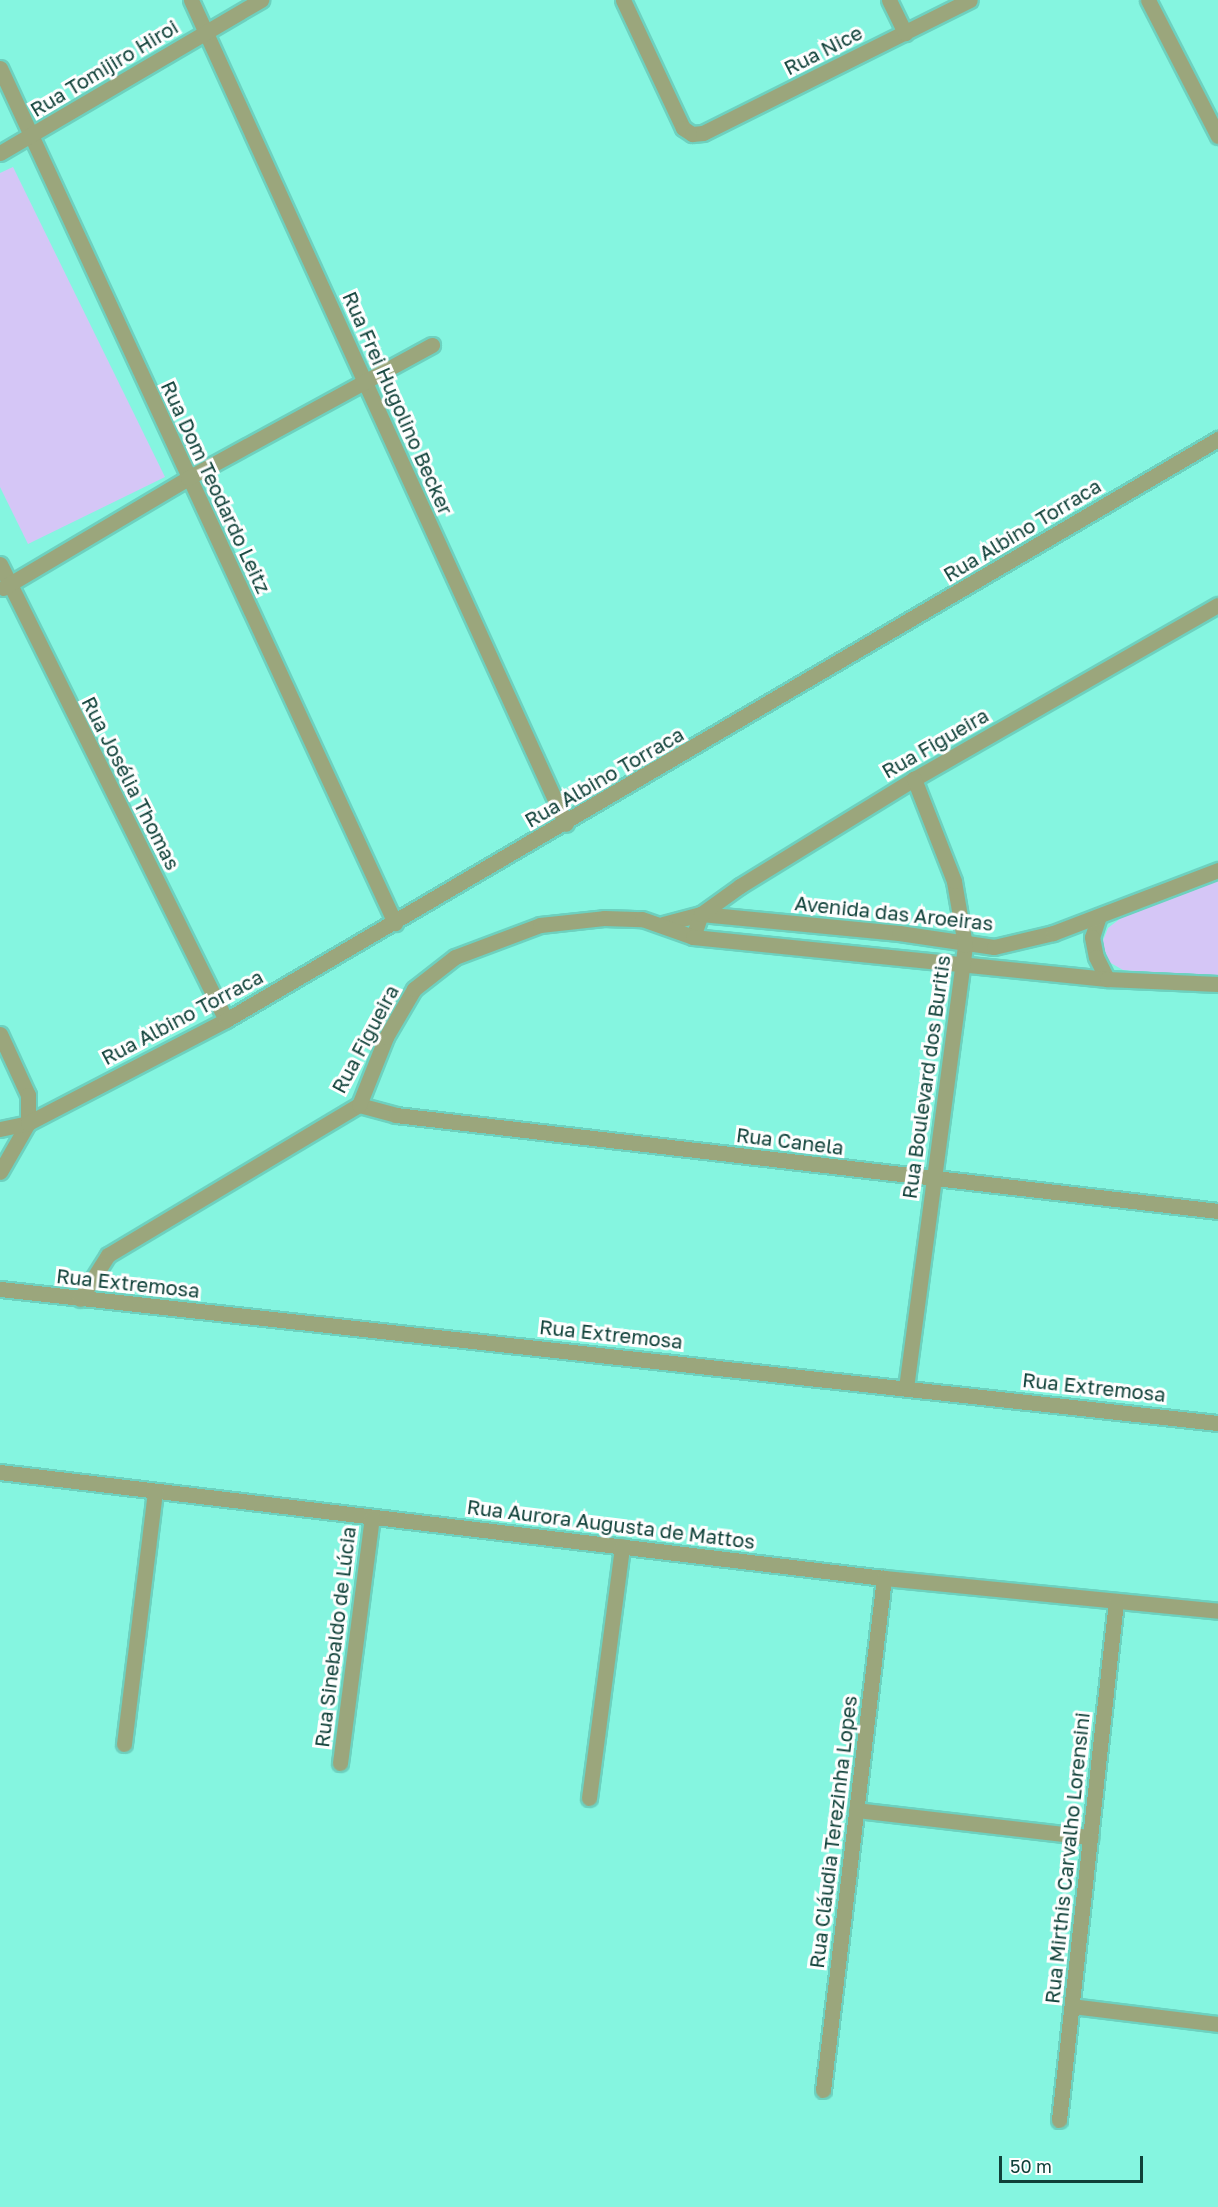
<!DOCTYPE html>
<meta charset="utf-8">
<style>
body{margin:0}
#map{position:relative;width:1218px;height:2207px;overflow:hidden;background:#85f5e0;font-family:"Golos Text",sans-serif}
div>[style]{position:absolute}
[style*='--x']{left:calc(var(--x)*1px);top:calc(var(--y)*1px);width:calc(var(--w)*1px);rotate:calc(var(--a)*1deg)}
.green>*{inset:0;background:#d5c6f6}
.roads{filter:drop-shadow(2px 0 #6dd1bf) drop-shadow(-2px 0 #6dd1bf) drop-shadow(0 2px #6dd1bf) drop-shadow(0 -2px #6dd1bf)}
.street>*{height:15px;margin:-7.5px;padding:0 7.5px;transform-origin:7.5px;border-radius:7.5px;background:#9ba67c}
span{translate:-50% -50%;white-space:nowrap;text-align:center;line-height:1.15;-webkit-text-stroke:6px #fefefe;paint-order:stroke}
.street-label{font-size:20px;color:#0f4139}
.scale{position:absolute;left:999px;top:2156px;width:144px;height:27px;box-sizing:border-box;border:3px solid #0f4139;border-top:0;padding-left:8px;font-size:18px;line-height:21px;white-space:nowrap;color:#0f4139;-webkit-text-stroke:4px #fefefe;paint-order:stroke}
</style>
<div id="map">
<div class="green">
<div style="clip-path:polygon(13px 167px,165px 477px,28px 544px,0 487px,0 173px)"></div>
<div style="clip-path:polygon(1218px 881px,1218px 977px,1123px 970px,1109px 962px,1102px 943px,1108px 928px,1121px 918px)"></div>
</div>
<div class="roads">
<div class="street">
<div style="--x:191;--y:0;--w:905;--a:65.53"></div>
<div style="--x:623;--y:0;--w:141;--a:64.9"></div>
<div style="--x:683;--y:128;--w:11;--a:34"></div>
<div style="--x:692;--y:134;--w:11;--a:-5"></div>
<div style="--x:703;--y:133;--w:298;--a:-26.5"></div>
<div style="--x:889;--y:0;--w:37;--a:64"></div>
<div style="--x:1148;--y:0;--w:153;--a:62.8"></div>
<div style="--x:0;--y:68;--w:942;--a:65.2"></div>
<div style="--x:0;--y:153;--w:303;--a:-30.4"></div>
<div style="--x:0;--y:564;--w:509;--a:63.64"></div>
<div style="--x:3;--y:588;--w:215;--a:-30.7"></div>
<div style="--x:188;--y:478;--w:278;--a:-28.6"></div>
<div style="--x:1099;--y:916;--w:22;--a:108"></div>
<div style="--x:1092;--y:937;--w:20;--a:79"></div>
<div style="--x:1096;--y:957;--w:25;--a:63"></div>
<div style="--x:663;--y:924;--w:39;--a:-15"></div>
<div style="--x:701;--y:914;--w:199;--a:5.5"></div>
<div style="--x:899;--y:933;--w:96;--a:8.4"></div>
<div style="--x:994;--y:947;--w:61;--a:-13.3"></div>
<div style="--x:1053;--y:933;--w:177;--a:-20.9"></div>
<div style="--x:693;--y:937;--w:24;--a:-71"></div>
<div style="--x:701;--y:914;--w:48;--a:-35.7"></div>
<div style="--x:740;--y:886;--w:204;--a:-31.6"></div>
<div style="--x:914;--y:779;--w:350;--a:-29.8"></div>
<div style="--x:0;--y:1034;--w:67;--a:65.3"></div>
<div style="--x:28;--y:1095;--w:28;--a:90"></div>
<div style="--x:28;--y:1123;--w:56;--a:119.7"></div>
<div style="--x:359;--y:1105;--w:38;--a:15"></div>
<div style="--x:396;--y:1115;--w:828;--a:6.66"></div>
<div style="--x:0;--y:1129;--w:29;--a:-12"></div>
<div style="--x:28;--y:1123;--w:223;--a:-27.5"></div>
<div style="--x:226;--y:1020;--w:1150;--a:-30.36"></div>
<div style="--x:0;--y:1289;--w:1225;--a:6.28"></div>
<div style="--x:80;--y:1299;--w:52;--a:-57.5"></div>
<div style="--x:108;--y:1255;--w:292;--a:-30.9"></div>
<div style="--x:359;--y:1105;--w:73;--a:-68.3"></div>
<div style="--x:386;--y:1037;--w:56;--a:-59.7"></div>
<div style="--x:414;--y:989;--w:52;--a:-38"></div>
<div style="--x:455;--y:957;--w:91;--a:-20.6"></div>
<div style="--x:540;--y:925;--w:64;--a:-6.2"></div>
<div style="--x:604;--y:918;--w:38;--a:2"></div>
<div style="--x:642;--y:919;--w:54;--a:19.4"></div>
<div style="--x:693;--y:937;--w:416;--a:5.8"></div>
<div style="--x:1107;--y:979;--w:111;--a:2.6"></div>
<div style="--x:906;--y:1388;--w:447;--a:-82.4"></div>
<div style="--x:965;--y:945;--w:65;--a:-99.8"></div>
<div style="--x:954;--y:881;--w:110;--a:-111.4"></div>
<div style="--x:0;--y:1472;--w:890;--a:6.84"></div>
<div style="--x:884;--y:1578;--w:336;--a:5.6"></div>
<div style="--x:124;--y:1744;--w:254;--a:-83"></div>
<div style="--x:340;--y:1763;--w:248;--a:-82.6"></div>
<div style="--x:589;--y:1798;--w:254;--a:-82.5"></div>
<div style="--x:856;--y:1810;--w:236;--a:6.6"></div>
<div style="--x:1072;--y:2006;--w:147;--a:7"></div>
<div style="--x:823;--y:2090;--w:516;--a:-83.21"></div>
<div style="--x:1059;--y:2120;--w:522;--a:-83.73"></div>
</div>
</div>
<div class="street-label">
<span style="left:823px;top:50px;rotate:-27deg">Rua Nice</span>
<span style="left:104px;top:68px;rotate:-31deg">Rua Tomijiro Hiroi</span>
<span style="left:398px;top:403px;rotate:66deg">Rua Frei Hugolino Becker</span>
<span style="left:216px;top:487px;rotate:65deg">Rua Dom Teodardo Leitz</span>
<span style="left:1022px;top:530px;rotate:-31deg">Rua Albino Torraca</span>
<span style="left:935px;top:743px;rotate:-30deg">Rua Figueira</span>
<span style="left:604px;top:777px;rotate:-30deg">Rua Albino Torraca</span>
<span style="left:131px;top:783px;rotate:63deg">Rua Josélia Thomas</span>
<span style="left:894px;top:913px;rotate:6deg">Avenida das Aroeiras</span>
<span style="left:182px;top:1017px;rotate:-28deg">Rua Albino Torraca</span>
<span style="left:365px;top:1039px;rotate:-62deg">Rua Figueira</span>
<span style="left:926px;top:1077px;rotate:-82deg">Rua Boulevard dos Buritis</span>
<span style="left:790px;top:1141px;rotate:7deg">Rua Canela</span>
<span style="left:128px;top:1283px;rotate:6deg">Rua Extremosa</span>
<span style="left:611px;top:1334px;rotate:6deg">Rua Extremosa</span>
<span style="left:1094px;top:1387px;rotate:6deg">Rua Extremosa</span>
<span style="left:611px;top:1524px;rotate:7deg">Rua Aurora Augusta de Mattos</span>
<span style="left:335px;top:1637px;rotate:-83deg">Rua Sinebaldo de Lúcia</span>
<span style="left:833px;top:1832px;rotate:-83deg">Rua Cláudia Terezinha Lopes</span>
<span style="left:1067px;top:1858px;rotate:-84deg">Rua Mirthis Carvalho Lorensini</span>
</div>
<div class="scale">50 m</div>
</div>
